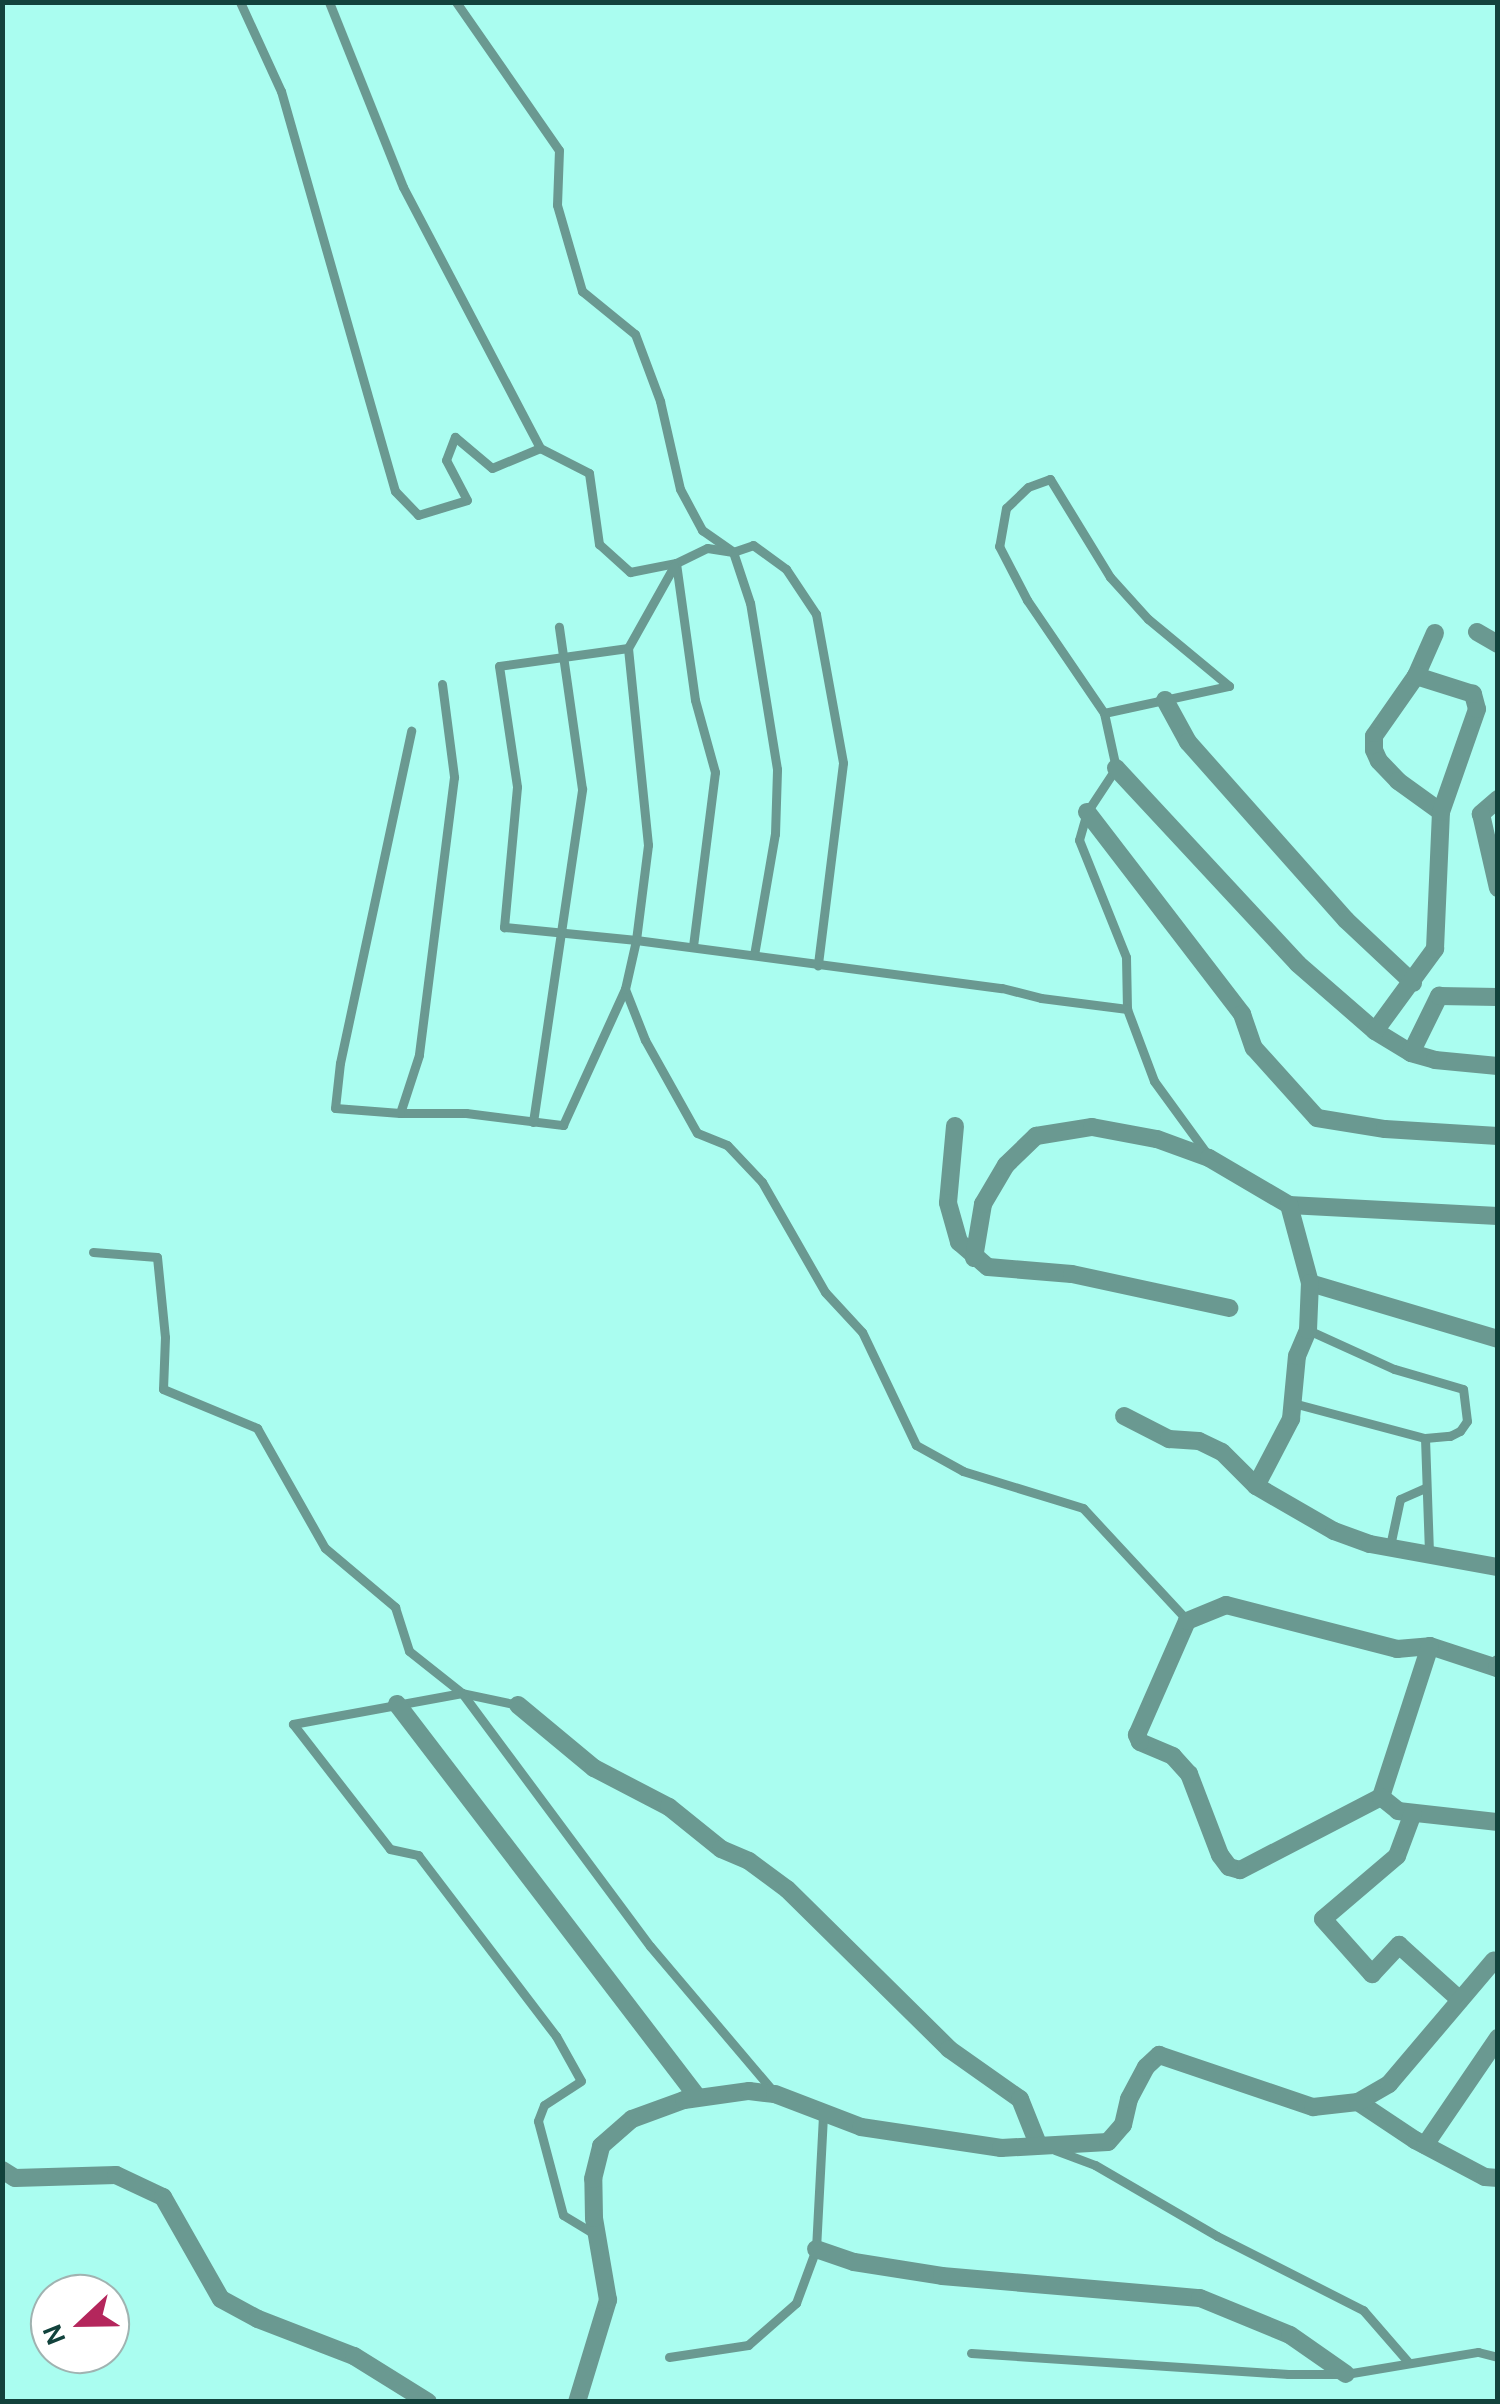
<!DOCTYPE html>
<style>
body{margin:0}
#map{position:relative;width:1500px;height:2404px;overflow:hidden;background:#aafdf0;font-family:Karla,sans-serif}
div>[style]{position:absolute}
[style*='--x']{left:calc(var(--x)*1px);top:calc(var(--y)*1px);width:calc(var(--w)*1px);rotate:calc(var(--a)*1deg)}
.lane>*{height:9px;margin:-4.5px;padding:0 4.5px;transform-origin:4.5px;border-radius:4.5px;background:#6a9991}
.street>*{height:18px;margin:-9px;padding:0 9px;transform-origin:9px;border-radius:9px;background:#6a9991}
span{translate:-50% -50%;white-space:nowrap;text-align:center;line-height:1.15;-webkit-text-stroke:9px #fff;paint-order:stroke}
.frame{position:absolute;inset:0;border:5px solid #12423c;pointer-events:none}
.north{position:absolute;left:30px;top:2274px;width:100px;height:100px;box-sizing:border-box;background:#fff;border:2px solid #a0b3b1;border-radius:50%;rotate:248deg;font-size:28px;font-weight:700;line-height:40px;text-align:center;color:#12423c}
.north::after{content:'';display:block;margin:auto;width:35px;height:45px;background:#b4265c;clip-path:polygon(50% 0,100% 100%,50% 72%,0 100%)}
</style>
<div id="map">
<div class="lane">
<div style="--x:240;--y:2;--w:98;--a:65.3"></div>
<div style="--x:281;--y:91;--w:416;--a:74.1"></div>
<div style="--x:395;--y:491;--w:33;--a:46"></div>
<div style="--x:418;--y:515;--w:51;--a:-17"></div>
<div style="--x:467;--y:500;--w:45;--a:-117.7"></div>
<div style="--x:446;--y:460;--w:25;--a:-69"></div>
<div style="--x:455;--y:437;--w:48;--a:40"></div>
<div style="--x:492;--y:468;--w:52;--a:-22.6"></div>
<div style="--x:329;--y:2;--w:199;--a:68.2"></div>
<div style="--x:403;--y:187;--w:295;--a:62.3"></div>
<div style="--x:540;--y:448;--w:55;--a:27"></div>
<div style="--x:589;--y:473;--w:72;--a:82"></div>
<div style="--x:599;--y:544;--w:42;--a:42.1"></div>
<div style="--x:630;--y:572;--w:47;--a:-11.1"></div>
<div style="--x:456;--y:2;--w:180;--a:55.2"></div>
<div style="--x:559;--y:150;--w:55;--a:92.1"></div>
<div style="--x:557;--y:205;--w:90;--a:73.8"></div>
<div style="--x:582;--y:291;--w:68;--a:39.1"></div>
<div style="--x:635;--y:334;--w:72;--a:69.5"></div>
<div style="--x:660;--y:401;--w:90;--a:77.2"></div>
<div style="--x:680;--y:489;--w:47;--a:61.8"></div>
<div style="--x:702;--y:530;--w:38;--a:35"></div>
<div style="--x:733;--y:552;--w:26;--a:-171"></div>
<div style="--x:707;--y:548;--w:34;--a:154"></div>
<div style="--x:676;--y:563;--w:138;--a:82.1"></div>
<div style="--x:695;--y:700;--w:75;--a:74.5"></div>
<div style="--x:715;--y:772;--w:176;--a:97.2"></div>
<div style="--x:628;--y:648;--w:130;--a:172.1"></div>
<div style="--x:499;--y:666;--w:122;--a:81.5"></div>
<div style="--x:517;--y:787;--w:141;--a:95.3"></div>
<div style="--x:504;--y:927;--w:133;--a:5.6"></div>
<div style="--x:636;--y:940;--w:96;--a:-82.8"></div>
<div style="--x:648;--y:845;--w:198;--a:-95.8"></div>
<div style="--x:628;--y:648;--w:94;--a:-60.7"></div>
<div style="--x:442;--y:684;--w:94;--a:82.6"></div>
<div style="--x:454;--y:777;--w:280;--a:97.2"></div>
<div style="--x:419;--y:1055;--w:61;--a:108.1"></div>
<div style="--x:400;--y:1113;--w:66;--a:0"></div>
<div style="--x:466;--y:1113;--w:98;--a:7.1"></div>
<div style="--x:563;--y:1125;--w:149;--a:-65.5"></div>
<div style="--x:1104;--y:713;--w:128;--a:-12.2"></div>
<div style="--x:1229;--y:686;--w:105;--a:-140.4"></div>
<div style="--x:1148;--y:619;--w:57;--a:-132.1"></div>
<div style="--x:1110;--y:577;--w:115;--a:-121.5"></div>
<div style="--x:1050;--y:479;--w:23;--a:160"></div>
<div style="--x:1028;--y:487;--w:30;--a:136"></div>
<div style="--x:1006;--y:508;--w:39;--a:100"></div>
<div style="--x:999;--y:546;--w:61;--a:62.6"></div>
<div style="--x:1027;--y:600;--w:137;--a:55.7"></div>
<div style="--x:1104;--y:713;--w:56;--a:77.7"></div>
<div style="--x:1116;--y:768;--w:53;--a:123.4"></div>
<div style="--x:1087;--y:812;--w:29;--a:106"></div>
<div style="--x:1079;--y:840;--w:126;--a:68.1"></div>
<div style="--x:1126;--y:957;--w:52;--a:88.9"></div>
<div style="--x:754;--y:955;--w:123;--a:-80.2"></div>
<div style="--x:775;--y:834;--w:65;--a:-88.2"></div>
<div style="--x:777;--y:769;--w:168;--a:-99.2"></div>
<div style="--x:750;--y:603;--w:54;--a:-108.4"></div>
<div style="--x:733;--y:552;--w:21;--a:-19"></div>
<div style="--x:753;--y:545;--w:41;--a:36"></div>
<div style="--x:786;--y:569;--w:54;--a:56.3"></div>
<div style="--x:816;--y:614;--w:151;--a:79.7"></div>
<div style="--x:843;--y:763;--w:204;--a:97.1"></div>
<div style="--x:400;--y:1113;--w:65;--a:-175.6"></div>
<div style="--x:335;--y:1108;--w:45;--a:-83.7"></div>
<div style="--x:340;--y:1063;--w:340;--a:-77.9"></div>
<div style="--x:533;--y:1122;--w:337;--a:-81.6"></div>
<div style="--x:582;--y:789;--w:164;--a:-98.1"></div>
<div style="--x:93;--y:1252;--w:64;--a:4.5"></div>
<div style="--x:157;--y:1257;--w:80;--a:84.3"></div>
<div style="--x:165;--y:1337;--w:52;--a:92.2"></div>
<div style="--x:163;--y:1389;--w:102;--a:22.5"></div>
<div style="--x:257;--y:1428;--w:138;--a:60.5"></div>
<div style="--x:325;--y:1548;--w:92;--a:40.1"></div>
<div style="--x:395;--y:1607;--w:46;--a:72.3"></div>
<div style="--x:409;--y:1651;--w:68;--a:38.4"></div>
<div style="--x:462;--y:1693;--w:172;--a:169.6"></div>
<div style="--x:293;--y:1724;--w:158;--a:52.2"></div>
<div style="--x:390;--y:1849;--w:29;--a:12"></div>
<div style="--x:418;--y:1855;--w:228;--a:52.7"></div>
<div style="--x:556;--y:2036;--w:51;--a:60.9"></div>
<div style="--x:581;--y:2081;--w:44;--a:147"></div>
<div style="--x:544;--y:2105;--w:17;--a:111"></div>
<div style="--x:538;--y:2121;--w:97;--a:75.1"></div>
<div style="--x:563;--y:2215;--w:35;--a:31"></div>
<div style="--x:1293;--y:1403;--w:137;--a:14.9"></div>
<div style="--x:1425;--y:1438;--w:25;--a:-5"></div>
<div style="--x:1450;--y:1436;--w:11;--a:-27"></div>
<div style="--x:1460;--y:1431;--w:12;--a:-55"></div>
<div style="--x:1467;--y:1421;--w:32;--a:-97"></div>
<div style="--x:1463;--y:1389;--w:72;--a:-163.8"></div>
<div style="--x:1394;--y:1369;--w:94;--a:-155.6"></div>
<div style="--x:1425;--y:1438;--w:115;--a:88"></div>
<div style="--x:1390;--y:1546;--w:48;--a:-78"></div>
<div style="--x:1400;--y:1499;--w:27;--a:-24"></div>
<div style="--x:1187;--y:1620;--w:153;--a:-132.9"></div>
<div style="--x:1083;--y:1508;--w:126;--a:-162.9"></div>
<div style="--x:963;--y:1471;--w:54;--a:-151"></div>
<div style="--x:916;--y:1445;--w:125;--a:-115.5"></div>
<div style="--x:862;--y:1332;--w:54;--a:-132.8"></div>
<div style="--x:825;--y:1292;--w:127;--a:-119.8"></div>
<div style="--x:762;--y:1182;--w:51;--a:-133.4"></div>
<div style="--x:727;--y:1145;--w:32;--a:-158"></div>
<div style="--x:697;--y:1133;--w:107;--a:-119.2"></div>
<div style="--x:645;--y:1040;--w:55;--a:-111.4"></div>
<div style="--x:625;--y:989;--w:50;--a:-77.3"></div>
<div style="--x:636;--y:940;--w:369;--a:7.5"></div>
<div style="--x:1002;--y:988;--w:40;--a:14.4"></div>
<div style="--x:1041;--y:998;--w:87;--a:7.3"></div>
<div style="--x:1127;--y:1009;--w:77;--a:69.4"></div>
<div style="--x:1154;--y:1081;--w:87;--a:53.9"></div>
<div style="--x:518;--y:1705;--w:57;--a:-167.9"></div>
<div style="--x:462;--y:1693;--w:315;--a:53.4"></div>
<div style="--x:650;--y:1946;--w:192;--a:49.7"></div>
<div style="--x:1055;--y:2150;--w:43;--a:20.6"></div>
<div style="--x:1095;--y:2165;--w:141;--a:30.2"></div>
<div style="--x:1217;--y:2236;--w:164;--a:26.9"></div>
<div style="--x:1363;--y:2310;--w:70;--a:49"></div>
<div style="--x:971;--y:2353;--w:318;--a:3.8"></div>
<div style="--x:1288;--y:2374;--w:58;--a:0"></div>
<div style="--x:1346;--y:2374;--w:134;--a:-9.5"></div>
<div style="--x:1478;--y:2352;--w:21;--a:14"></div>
<div style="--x:669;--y:2357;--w:80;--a:-8.6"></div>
<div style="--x:748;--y:2345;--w:64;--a:-41.2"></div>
<div style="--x:796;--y:2303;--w:58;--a:-69.7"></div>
<div style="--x:816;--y:2249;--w:135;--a:-87"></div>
</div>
<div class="street">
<div style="--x:1477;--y:632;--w:24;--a:30"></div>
<div style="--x:1435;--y:633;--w:47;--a:113.8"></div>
<div style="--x:1416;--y:676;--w:73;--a:125"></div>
<div style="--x:1374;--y:736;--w:14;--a:90"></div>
<div style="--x:1374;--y:750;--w:12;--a:66"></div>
<div style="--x:1379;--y:761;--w:28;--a:46"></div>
<div style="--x:1398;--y:781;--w:53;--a:35.8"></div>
<div style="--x:1165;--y:700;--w:48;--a:61.3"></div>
<div style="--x:1188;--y:742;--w:238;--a:48.4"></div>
<div style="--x:1346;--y:920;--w:92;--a:43.2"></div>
<div style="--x:1116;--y:768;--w:267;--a:47.1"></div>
<div style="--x:1298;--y:964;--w:102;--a:41"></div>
<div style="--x:1375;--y:1031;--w:42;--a:31.4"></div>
<div style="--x:1411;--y:1053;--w:25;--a:16"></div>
<div style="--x:1435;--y:1060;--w:63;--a:5.4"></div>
<div style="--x:1498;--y:799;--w:23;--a:139"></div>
<div style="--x:1481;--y:814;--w:76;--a:77.1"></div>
<div style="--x:1087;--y:812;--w:255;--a:52.5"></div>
<div style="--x:1242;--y:1014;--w:36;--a:71"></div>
<div style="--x:1254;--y:1048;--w:94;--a:48"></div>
<div style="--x:1317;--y:1118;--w:69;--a:9.2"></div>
<div style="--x:1385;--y:1129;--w:113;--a:3.5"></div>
<div style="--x:1375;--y:1031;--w:102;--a:-53.8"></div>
<div style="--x:1435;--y:949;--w:137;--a:-87.5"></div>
<div style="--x:1441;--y:812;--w:109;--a:-70.7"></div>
<div style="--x:1477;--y:709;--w:16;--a:-105"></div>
<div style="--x:1473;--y:694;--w:60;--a:-162.5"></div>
<div style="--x:1411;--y:1053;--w:64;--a:-63.8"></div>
<div style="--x:1439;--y:996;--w:59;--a:1"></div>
<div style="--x:955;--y:1126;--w:77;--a:95.2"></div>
<div style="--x:948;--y:1203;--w:41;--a:74.2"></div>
<div style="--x:959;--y:1242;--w:38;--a:41"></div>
<div style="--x:988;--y:1267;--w:84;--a:4.8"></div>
<div style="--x:1072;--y:1274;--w:161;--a:12.2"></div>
<div style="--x:1289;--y:1205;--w:209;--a:3"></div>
<div style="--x:974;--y:1258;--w:55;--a:-80.5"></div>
<div style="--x:983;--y:1204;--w:45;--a:-59.5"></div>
<div style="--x:1006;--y:1165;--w:42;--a:-44"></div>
<div style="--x:1036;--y:1136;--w:57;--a:-9.1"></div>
<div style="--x:1092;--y:1127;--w:66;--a:10.5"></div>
<div style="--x:1157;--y:1139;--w:55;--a:20.1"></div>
<div style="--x:1209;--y:1158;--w:93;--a:30.4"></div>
<div style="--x:1289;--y:1205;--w:81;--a:74.9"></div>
<div style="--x:1310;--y:1283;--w:196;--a:16.6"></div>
<div style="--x:1124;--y:1416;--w:51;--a:27.1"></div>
<div style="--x:1169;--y:1439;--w:30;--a:4"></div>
<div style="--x:1199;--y:1441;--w:25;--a:26"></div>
<div style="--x:1222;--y:1452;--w:48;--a:45"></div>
<div style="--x:1256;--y:1486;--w:90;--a:30"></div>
<div style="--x:1334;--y:1531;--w:38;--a:20"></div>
<div style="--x:1370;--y:1544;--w:130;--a:10.2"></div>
<div style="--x:1256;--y:1486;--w:76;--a:-62.4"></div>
<div style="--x:1291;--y:1419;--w:63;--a:-84.6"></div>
<div style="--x:1297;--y:1356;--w:28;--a:-67"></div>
<div style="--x:1308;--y:1330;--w:47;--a:-87.6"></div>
<div style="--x:1430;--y:1646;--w:71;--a:18.2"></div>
<div style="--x:1497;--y:1668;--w:4;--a:-76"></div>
<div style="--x:397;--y:1704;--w:494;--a:52.6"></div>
<div style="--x:518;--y:1705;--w:99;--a:39.7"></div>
<div style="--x:594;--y:1768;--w:85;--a:27.5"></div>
<div style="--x:669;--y:1807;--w:67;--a:38.9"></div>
<div style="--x:721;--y:1849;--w:30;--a:23"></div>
<div style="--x:749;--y:1861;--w:47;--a:36.4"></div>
<div style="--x:787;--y:1889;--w:228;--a:44.6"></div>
<div style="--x:949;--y:2049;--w:87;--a:35.2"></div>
<div style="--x:1020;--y:2099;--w:48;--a:68.2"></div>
<div style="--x:1381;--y:1797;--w:159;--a:152.6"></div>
<div style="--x:1240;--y:1870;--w:11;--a:-165"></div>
<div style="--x:1229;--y:1867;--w:15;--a:-127"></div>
<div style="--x:1220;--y:1855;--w:87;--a:-110.9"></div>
<div style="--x:1189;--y:1774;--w:24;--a:-132"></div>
<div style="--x:1173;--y:1756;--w:36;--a:-157"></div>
<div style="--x:1140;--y:1742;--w:8;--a:-113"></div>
<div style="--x:1137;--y:1735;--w:124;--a:-66.3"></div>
<div style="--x:1187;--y:1621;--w:42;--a:-22.3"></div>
<div style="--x:1226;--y:1605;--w:177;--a:14.4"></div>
<div style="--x:1397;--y:1649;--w:33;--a:-5"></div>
<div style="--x:1430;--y:1646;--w:159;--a:108"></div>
<div style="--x:1381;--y:1797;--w:22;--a:39"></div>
<div style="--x:1398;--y:1811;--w:101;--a:6.3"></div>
<div style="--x:1413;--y:1813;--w:46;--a:110.4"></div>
<div style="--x:1397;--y:1856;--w:97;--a:139.6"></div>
<div style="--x:1323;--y:1919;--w:74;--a:48.3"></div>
<div style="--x:1372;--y:1974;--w:40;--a:-47"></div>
<div style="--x:1399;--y:1945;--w:82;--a:42"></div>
<div style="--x:1358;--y:2102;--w:69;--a:33.7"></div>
<div style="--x:1415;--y:2140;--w:79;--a:27.9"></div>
<div style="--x:1485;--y:2177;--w:13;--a:4"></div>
<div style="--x:1425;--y:2145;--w:130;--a:-55.7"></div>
<div style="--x:2;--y:2170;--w:15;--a:32"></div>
<div style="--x:15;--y:2178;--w:101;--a:-1.7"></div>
<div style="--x:116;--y:2175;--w:52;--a:25.1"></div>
<div style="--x:163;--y:2197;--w:117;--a:60.4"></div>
<div style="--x:221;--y:2299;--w:42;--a:28.4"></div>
<div style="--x:258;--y:2319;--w:103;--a:21.1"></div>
<div style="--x:354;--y:2356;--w:87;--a:31.9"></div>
<div style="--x:816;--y:2249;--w:40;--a:18.9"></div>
<div style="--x:854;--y:2262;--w:89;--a:9"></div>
<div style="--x:942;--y:2276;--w:259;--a:4.9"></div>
<div style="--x:1200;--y:2298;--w:97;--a:22.3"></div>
<div style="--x:1290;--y:2335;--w:68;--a:34.9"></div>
<div style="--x:577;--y:2402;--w:107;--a:-73.1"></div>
<div style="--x:608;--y:2300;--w:83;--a:-99.7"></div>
<div style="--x:594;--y:2218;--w:39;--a:-91"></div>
<div style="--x:593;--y:2179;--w:34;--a:-76"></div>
<div style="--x:601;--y:2146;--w:41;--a:-41.1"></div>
<div style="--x:632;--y:2119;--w:55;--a:-20.1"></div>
<div style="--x:684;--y:2100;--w:66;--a:-7.9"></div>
<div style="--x:749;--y:2091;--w:26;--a:7"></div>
<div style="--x:775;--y:2094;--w:92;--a:21"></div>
<div style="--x:861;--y:2127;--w:142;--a:8.5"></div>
<div style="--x:1001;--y:2148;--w:107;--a:-3.2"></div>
<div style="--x:1108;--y:2142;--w:23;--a:-49"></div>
<div style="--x:1123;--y:2125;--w:27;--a:-77"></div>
<div style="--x:1129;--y:2099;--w:36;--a:-62"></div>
<div style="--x:1146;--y:2067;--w:18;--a:-43"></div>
<div style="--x:1159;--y:2055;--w:163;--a:18.7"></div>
<div style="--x:1313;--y:2107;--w:45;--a:-6.3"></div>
<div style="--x:1358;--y:2102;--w:36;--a:-30"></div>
<div style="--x:1389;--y:2084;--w:162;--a:-49.7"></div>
</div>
<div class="frame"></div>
<div class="north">N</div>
</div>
